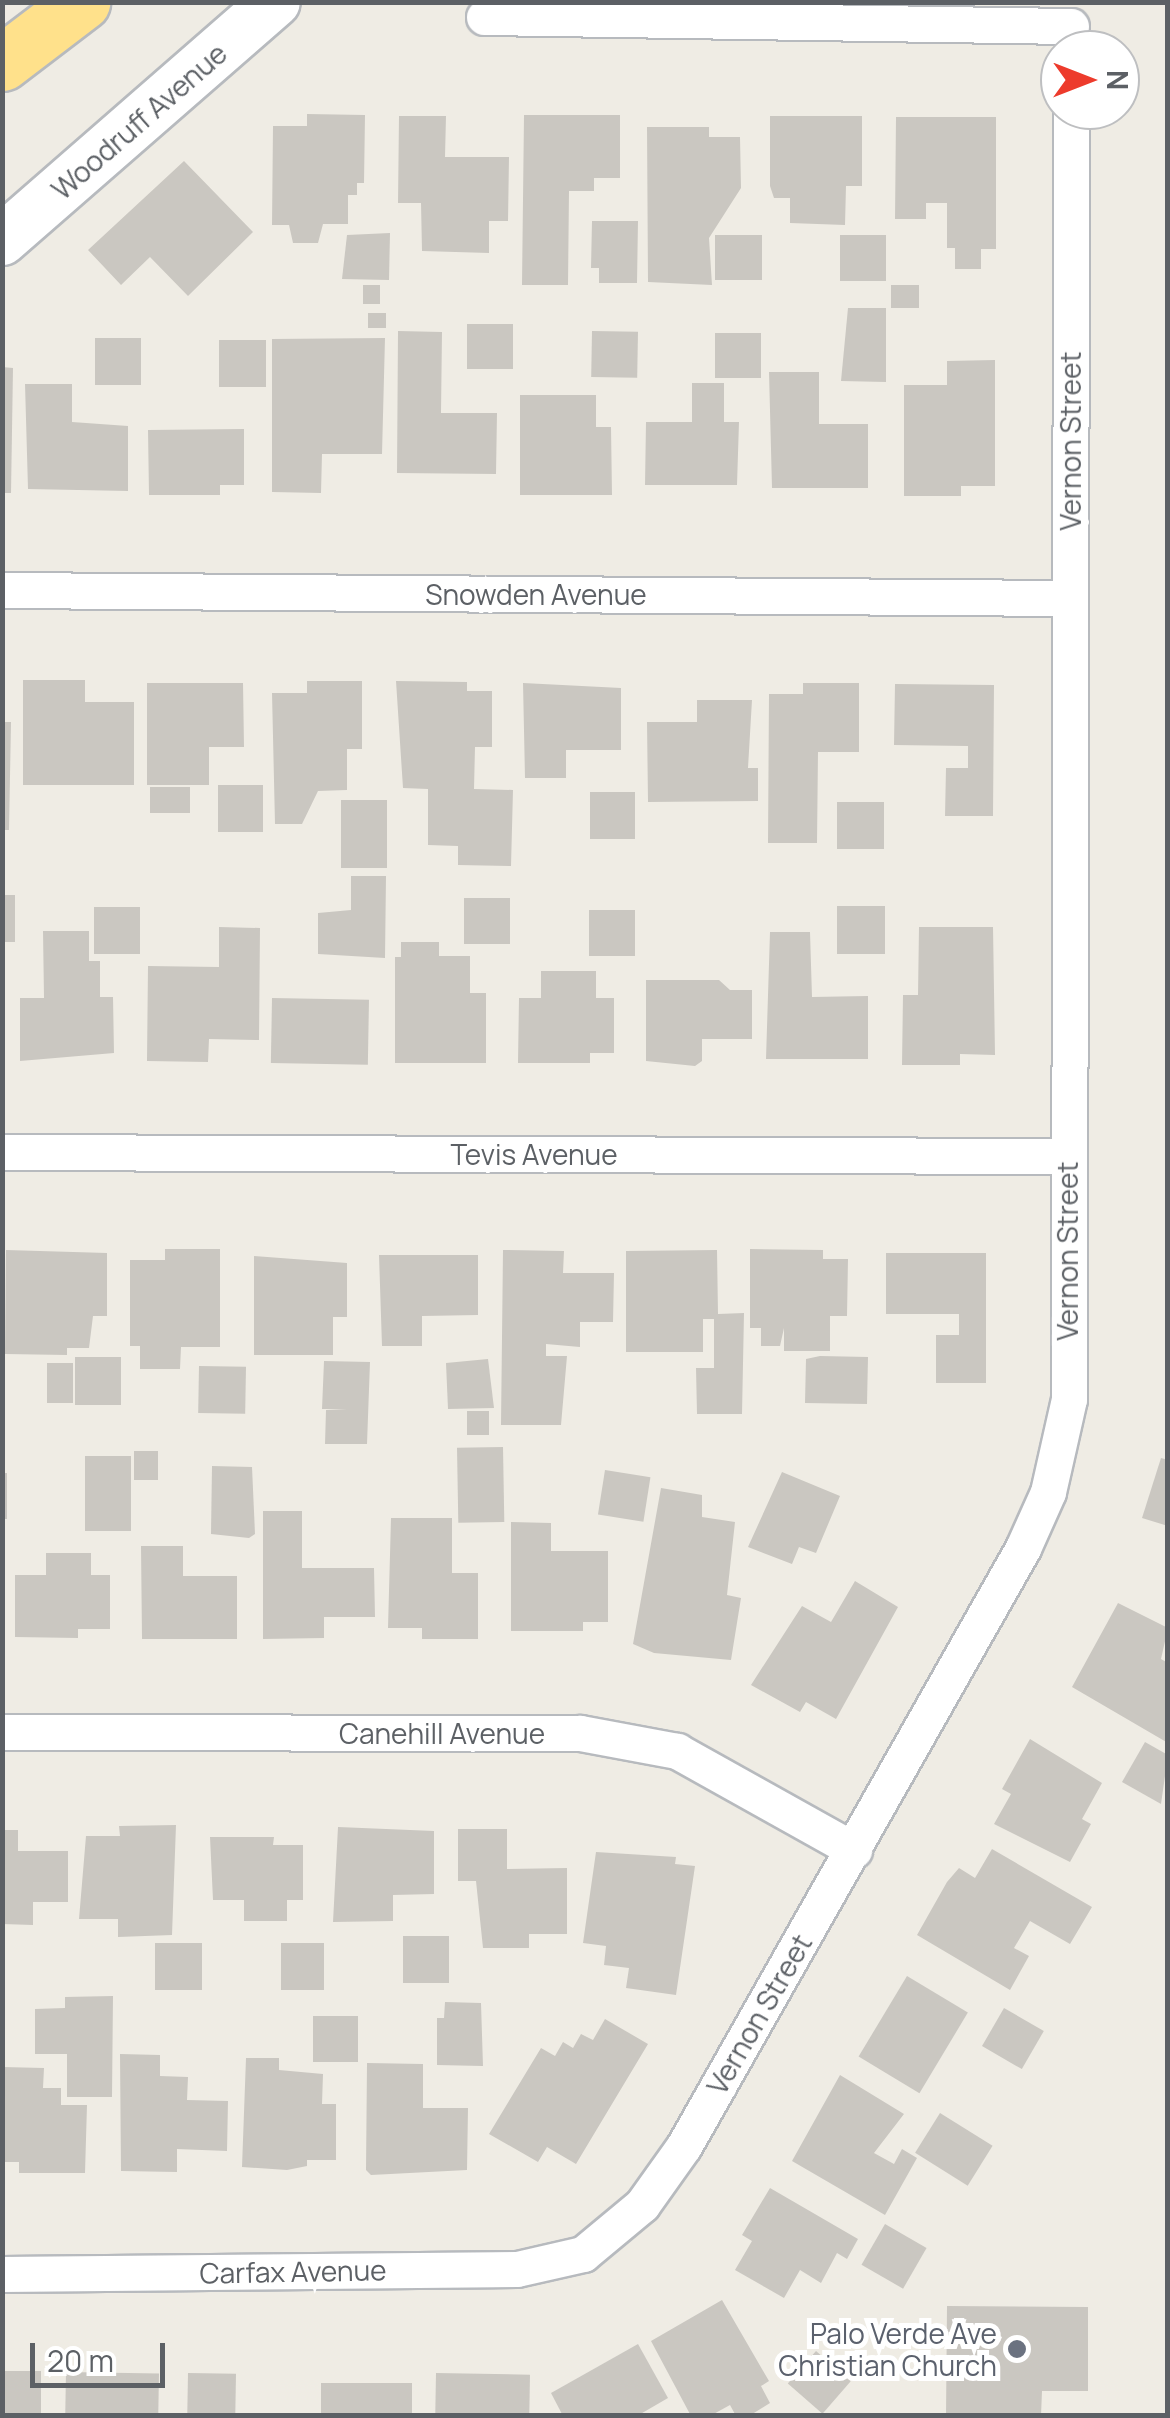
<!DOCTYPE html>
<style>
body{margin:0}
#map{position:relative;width:1170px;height:2418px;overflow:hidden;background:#efece4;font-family:Manrope,sans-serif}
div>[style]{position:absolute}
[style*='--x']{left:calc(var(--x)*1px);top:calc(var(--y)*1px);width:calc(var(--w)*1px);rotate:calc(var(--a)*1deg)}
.building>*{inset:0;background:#cac7c1;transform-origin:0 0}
.roads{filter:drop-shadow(2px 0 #b7babe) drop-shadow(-2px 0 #b7babe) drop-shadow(0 2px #b7babe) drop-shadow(0 -2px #b7babe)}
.street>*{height:35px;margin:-17.5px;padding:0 17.5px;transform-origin:17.5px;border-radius:17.5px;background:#fff}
.secondary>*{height:50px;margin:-25px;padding:0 25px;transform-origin:25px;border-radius:25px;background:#fff}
.highway>*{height:55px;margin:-27.5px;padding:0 27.5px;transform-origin:27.5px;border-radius:27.5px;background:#ffe18b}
.dots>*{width:28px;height:28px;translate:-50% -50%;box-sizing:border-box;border:5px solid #fff;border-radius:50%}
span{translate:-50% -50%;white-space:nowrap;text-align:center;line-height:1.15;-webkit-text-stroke:10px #fff;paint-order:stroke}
.street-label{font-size:28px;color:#5c6065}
.worship-label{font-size:28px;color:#5b616d}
.right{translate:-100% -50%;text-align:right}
.frame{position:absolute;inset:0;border:5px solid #5c6065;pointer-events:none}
.north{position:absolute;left:1040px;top:30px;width:100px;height:100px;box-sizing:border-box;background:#fff;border:2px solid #bebfc1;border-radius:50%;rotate:90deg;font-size:28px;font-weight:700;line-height:40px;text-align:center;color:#5c6065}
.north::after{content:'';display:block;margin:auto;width:35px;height:45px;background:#ed3b2c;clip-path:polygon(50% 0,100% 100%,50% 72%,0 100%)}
.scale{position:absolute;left:30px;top:2343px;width:135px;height:45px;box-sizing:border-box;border:5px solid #5c6065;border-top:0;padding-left:12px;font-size:30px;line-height:35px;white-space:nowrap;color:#5c6065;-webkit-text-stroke:8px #fff;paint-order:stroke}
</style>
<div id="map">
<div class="building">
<div style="clip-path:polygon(307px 114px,365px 115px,364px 183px,357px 183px,357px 195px,348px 195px,348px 224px,323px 224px,318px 243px,293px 243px,289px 225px,272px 225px,273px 126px,307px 126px)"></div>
<div style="clip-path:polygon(524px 115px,620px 115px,620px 178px,594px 178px,594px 191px,569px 191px,568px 285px,522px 285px)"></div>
<div style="clip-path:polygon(399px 116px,446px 116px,445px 157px,509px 157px,508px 221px,489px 221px,489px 253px,422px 251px,421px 203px,398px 203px)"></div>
<div style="clip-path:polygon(770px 116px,862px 116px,862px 186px,846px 186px,845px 225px,790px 223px,790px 198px,774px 198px,770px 186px)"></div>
<div style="clip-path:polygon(896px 117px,996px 117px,996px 249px,981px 249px,981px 269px,955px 269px,955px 248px,947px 248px,947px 203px,926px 203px,926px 219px,895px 219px)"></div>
<div style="clip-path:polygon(647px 127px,709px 127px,709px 137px,740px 137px,741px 188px,709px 238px,712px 285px,648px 282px)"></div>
<div style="clip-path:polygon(184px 161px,253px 232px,188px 296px,150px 257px,121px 285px,88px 250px)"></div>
<div style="clip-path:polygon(592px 221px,638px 221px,637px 283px,599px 283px,599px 268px,591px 268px)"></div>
<div style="clip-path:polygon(390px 233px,389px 280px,342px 279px,347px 235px)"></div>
<div style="left:715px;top:235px;width:47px;height:45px"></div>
<div style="left:840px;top:235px;width:46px;height:46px"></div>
<div style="left:380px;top:285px;width:19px;height:17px;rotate:90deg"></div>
<div style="left:891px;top:285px;width:28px;height:23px"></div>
<div style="clip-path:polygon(848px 308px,886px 308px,886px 382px,841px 381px)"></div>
<div style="left:368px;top:313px;width:18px;height:15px"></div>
<div style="left:467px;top:324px;width:46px;height:45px"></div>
<div style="clip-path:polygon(398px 331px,442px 332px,441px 413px,497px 413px,496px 474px,397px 473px)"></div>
<div style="left:592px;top:331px;width:46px;height:46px;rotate:1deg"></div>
<div style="left:715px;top:333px;width:46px;height:45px"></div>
<div style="left:95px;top:338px;width:46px;height:47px"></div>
<div style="clip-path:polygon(385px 338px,382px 454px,322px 454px,321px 493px,272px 492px,272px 339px)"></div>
<div style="left:219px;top:340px;width:47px;height:47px"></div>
<div style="clip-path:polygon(995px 360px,995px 486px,961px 486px,961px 496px,904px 496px,904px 385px,947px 385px,947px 361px)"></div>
<div style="clip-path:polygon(2px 367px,13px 368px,11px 493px,2px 493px)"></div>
<div style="clip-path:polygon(769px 372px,819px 372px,819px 424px,868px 424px,868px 488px,772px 488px)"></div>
<div style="clip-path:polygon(692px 383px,724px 383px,724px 422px,739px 422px,737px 485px,645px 485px,646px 422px,692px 422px)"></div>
<div style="clip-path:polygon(25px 384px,72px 384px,72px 422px,128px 426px,128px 491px,28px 489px)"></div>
<div style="clip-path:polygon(520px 395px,596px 395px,596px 427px,611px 427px,612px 495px,520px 495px)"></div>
<div style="clip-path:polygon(244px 429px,244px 485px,220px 485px,220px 495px,149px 495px,148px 430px)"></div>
<div style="clip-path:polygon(23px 680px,85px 680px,85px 702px,134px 702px,134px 785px,23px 785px)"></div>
<div style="clip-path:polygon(307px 681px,362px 681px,362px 749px,347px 749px,347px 790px,318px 791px,302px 824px,275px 824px,272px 693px,307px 693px)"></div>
<div style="clip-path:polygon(396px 681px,467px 682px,467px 691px,492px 691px,492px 747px,475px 747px,474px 789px,513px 790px,511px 866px,458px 865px,458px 846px,428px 845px,428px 789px,403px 788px)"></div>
<div style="clip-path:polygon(147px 683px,243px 683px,244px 747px,209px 747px,209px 785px,147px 785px)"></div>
<div style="clip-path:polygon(523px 683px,621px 688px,621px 750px,566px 750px,566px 778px,525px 778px)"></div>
<div style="clip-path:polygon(803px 683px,859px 683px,859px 752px,818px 752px,817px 843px,768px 843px,769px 694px,803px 694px)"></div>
<div style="clip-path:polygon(895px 684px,994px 685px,993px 816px,945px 816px,946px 768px,968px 768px,968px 746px,894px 745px)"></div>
<div style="clip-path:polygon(697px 700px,752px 700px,748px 768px,758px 768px,758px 801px,648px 802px,647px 722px,697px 722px)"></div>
<div style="clip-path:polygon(2px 722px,11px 722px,9px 830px,2px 830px)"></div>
<div style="left:218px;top:785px;width:45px;height:47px"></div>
<div style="left:150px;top:787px;width:40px;height:26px"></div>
<div style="left:590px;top:792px;width:45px;height:47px"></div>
<div style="left:341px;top:800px;width:46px;height:68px"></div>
<div style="left:837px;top:802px;width:47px;height:47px"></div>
<div style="clip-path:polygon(351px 876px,386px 876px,385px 958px,318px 954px,318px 913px,351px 910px)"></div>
<div style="left:2px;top:895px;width:13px;height:47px"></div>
<div style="left:464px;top:898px;width:46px;height:46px"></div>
<div style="left:837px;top:906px;width:48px;height:48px"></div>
<div style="left:94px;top:907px;width:46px;height:47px"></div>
<div style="left:589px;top:910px;width:46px;height:46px"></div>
<div style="clip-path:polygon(219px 927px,260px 928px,259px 1040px,209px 1039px,208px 1062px,147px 1061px,148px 966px,219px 967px)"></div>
<div style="clip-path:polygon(919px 927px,993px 927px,995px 1055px,960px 1054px,960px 1065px,902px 1065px,903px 995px,918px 995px)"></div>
<div style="clip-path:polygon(43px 931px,89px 931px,89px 961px,100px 961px,100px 997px,113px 997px,114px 1053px,20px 1061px,20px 998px,44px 998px)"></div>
<div style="clip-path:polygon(770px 932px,810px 932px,812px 997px,868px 996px,868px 1059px,766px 1059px)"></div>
<div style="clip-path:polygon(401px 942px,439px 942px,439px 956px,470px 956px,470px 993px,486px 993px,486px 1063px,395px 1063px,395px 957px,401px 957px)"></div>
<div style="clip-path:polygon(541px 971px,596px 971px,596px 998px,614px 998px,614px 1053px,590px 1053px,590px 1063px,518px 1063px,519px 998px,541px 998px)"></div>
<div style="clip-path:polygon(646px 980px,719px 980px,730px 990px,752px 990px,752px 1039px,702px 1039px,702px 1061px,695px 1066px,646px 1061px)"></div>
<div style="left:272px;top:998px;width:97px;height:65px;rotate:1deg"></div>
<div style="clip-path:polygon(165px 1249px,220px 1249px,220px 1347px,181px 1347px,180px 1369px,140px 1369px,140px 1346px,130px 1346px,130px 1260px,165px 1260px)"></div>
<div style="clip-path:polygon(750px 1249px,823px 1250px,823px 1259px,848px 1259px,847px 1316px,830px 1316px,830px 1351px,784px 1351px,784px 1328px,780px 1346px,761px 1346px,761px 1328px,750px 1328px)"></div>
<div style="clip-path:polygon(6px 1250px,107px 1253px,107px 1316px,93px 1316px,89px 1348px,67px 1348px,67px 1355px,5px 1354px)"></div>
<div style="clip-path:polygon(503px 1250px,564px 1251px,563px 1273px,614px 1273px,613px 1322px,580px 1322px,580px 1347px,546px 1344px,546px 1356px,567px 1356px,561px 1425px,501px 1425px)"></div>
<div style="clip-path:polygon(717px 1250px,718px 1314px,744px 1313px,742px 1414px,697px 1414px,696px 1368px,714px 1368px,714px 1319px,703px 1319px,703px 1352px,626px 1352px,626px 1251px)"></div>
<div style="clip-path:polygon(886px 1253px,986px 1253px,986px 1383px,936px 1383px,936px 1335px,959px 1335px,959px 1314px,886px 1314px)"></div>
<div style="clip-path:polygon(379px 1255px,478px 1255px,478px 1315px,422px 1316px,422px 1346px,382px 1346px)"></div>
<div style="clip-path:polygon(254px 1256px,347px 1263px,347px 1317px,333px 1317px,333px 1355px,254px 1355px)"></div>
<div style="clip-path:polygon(820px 1356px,868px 1357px,867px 1404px,805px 1403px,806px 1359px)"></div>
<div style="left:75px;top:1357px;width:46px;height:48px"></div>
<div style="clip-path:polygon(488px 1359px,494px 1408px,448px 1409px,446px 1363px)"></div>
<div style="clip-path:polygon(324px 1361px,370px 1362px,367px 1444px,325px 1444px,326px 1410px,347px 1409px,322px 1409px)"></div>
<div style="left:47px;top:1363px;width:26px;height:40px"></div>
<div style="left:199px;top:1366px;width:47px;height:47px;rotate:1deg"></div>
<div style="left:489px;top:1411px;width:24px;height:22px;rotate:90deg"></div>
<div style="left:503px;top:1447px;width:75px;height:46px;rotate:89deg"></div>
<div style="left:134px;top:1451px;width:24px;height:29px"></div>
<div style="left:85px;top:1456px;width:46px;height:75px"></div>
<div style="clip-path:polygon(1161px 1458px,1168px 1460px,1168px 1526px,1142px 1518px)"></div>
<div style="clip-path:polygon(212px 1466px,252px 1467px,255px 1534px,249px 1538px,211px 1534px)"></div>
<div style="left:605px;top:1470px;width:46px;height:45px;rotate:9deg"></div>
<div style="clip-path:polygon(782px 1472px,840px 1496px,816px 1553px,799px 1547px,792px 1564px,748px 1547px)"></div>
<div style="left:2px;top:1473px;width:5px;height:46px"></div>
<div style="clip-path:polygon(661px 1488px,702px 1495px,702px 1517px,735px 1522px,727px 1595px,741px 1598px,731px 1660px,654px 1653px,633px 1644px)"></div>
<div style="clip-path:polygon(263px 1511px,302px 1511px,302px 1568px,374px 1568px,375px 1617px,324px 1617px,324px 1638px,263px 1639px)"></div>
<div style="clip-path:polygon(391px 1518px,452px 1518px,452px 1573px,478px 1573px,478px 1639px,422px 1639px,422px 1628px,388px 1628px)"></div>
<div style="clip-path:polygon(511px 1522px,551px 1523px,551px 1551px,608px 1551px,608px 1622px,583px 1622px,583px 1631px,511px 1631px)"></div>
<div style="clip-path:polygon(141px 1546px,183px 1546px,183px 1576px,237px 1576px,237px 1639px,142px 1639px)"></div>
<div style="clip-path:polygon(46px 1553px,91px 1553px,91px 1575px,110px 1575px,110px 1629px,78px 1629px,78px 1638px,15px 1637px,15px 1575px,46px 1575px)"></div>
<div style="clip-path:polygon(855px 1581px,898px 1607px,836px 1719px,806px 1702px,800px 1712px,751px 1685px,802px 1606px,831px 1622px)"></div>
<div style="clip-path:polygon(1118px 1603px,1168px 1628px,1161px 1659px,1168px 1663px,1168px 1743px,1072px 1687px)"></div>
<div style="clip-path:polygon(1030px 1739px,1102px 1783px,1082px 1819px,1091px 1824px,1070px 1862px,994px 1824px,1011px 1794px,1002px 1789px)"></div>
<div style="clip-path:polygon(1145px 1742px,1168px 1755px,1161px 1804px,1122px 1782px)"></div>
<div style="clip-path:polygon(176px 1825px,172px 1935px,118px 1937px,118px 1919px,79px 1919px,86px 1836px,120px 1836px,119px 1826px)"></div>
<div style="clip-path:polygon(338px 1827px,434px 1831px,434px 1894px,393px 1895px,393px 1921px,333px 1922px)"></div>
<div style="clip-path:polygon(458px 1829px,507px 1829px,507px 1869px,567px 1868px,567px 1934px,529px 1934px,529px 1948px,483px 1948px,476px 1881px,458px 1881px)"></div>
<div style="clip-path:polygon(2px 1830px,18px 1830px,18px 1851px,68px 1851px,68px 1902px,33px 1902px,33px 1925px,2px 1924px)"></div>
<div style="clip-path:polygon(210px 1837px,274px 1837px,273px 1845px,303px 1845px,303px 1900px,287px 1900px,287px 1921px,244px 1921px,244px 1900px,213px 1900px)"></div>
<div style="clip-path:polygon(992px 1849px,1092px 1907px,1070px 1944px,1030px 1921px,1014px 1948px,1029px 1956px,1010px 1990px,917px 1935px,947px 1882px,959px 1868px,975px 1878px)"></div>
<div style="clip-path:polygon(596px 1852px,676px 1857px,675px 1864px,695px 1866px,676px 1995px,626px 1988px,629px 1968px,604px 1965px,606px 1946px,583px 1943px)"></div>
<div style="left:403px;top:1936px;width:46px;height:47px"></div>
<div style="left:155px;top:1943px;width:47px;height:47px"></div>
<div style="left:281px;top:1943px;width:43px;height:47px"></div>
<div style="left:907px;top:1976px;width:71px;height:94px;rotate:31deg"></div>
<div style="clip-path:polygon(113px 1996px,112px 2097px,67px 2097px,67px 2054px,35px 2054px,35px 2009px,65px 2008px,65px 1997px)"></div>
<div style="clip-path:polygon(445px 2002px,481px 2003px,483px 2066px,437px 2065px,437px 2018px,444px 2018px)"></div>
<div style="left:1004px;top:2008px;width:46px;height:44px;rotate:30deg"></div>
<div style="left:313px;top:2016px;width:45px;height:46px"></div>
<div style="clip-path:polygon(605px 2019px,648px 2044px,576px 2164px,547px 2147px,538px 2162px,489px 2134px,541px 2048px,555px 2056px,563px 2042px,573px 2048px,581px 2034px,593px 2040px)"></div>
<div style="clip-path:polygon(120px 2054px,160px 2055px,160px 2076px,188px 2077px,187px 2100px,228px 2101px,227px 2151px,177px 2149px,177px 2172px,121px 2171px)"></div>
<div style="clip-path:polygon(246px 2058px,279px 2058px,279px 2070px,323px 2074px,322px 2104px,336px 2104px,336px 2160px,307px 2160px,307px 2166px,287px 2170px,242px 2167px)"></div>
<div style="clip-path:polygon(367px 2063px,423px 2064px,423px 2108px,468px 2108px,467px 2170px,371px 2175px,366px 2170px)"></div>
<div style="clip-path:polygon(2px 2067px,44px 2068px,43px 2088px,61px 2088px,61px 2105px,87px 2105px,85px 2173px,19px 2173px,19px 2162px,2px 2162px)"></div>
<div style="clip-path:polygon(840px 2075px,904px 2114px,874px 2153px,894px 2164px,902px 2149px,917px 2158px,885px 2215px,792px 2161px)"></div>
<div style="left:940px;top:2113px;width:62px;height:47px;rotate:32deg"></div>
<div style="clip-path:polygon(770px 2188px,858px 2239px,847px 2259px,837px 2253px,821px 2283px,800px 2270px,784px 2298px,735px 2270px,752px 2241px,742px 2235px)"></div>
<div style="left:885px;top:2224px;width:48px;height:47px;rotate:30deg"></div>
<div style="clip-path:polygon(722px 2300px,769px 2381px,761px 2386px,770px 2403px,749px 2416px,736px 2416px,730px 2405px,710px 2416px,691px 2416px,651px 2341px)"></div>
<div style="clip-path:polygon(947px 2306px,1088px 2307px,1088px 2391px,1042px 2391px,1041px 2416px,946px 2416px)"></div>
<div style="clip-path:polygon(638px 2344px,668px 2398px,637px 2416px,563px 2416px,551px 2393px)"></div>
<div style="left:816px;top:2351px;width:46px;height:43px;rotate:41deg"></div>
<div style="left:2px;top:2371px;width:39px;height:45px"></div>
<div style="left:66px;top:2372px;width:93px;height:44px;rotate:1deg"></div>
<div style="left:188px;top:2373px;width:48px;height:43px;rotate:1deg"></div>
<div style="left:436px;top:2373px;width:94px;height:43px;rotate:1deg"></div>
<div style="left:321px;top:2383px;width:91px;height:33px"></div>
</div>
<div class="roads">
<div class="street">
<div style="--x:484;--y:17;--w:587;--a:0.88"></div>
<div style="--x:2;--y:590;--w:1067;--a:0.43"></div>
<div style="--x:2;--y:1152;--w:1064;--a:0.22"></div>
<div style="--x:2;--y:1732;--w:578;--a:0.1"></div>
<div style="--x:580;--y:1733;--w:99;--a:10.5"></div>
<div style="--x:677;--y:1751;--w:203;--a:29.2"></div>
<div style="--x:2;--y:2274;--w:515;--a:-0.56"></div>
<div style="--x:517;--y:2269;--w:68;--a:-12.8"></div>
<div style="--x:583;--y:2254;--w:77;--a:-39.7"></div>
<div style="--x:642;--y:2205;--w:72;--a:-54.6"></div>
<div style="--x:684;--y:2146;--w:687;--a:-60.45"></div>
<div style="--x:1023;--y:1548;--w:61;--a:-65.9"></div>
<div style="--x:1048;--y:1492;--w:95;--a:-77.3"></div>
<div style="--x:1069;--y:1399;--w:1289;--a:-89.91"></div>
</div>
<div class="secondary">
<div style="--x:2;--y:240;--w:362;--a:-41.1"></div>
</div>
<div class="highway">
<div style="--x:2;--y:63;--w:101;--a:-37.3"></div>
</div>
</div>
<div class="dots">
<div style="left:1017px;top:2349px;background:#6b7280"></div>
</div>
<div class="street-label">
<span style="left:139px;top:121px;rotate:-41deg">Woodruff Avenue</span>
<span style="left:1070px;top:441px;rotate:-90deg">Vernon Street</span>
<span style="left:536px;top:594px">Snowden Avenue</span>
<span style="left:534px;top:1154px">Tevis Avenue</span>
<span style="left:1067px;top:1251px;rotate:-90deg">Vernon Street</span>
<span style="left:442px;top:1733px">Canehill Avenue</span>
<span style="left:759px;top:2014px;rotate:-60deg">Vernon Street</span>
<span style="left:293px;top:2271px;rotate:-1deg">Carfax Avenue</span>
</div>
<div class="worship-label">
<span class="right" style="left:997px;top:2349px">Palo Verde Ave<br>Christian Church</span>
</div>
<div class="frame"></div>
<div class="north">N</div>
<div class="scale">20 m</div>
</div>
